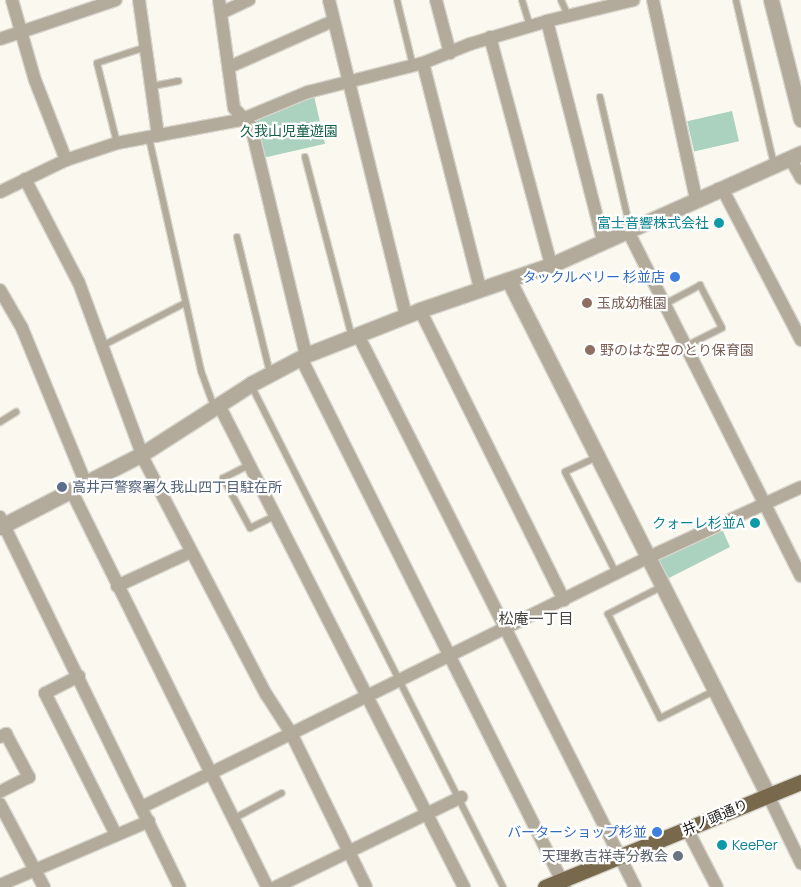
<!DOCTYPE html>
<meta charset="utf-8">
<style>
body{margin:0}
#map{position:relative;width:801px;height:887px;overflow:hidden;background:#fbf9ef;font-family:Manrope,"Noto Sans JP",sans-serif}
div>[style]{position:absolute}
[style*='--x']{left:calc(var(--x)*1px);top:calc(var(--y)*1px);width:calc(var(--w)*1px);rotate:calc(var(--a)*1deg)}
.green>*{inset:0;background:#aad2be;transform-origin:0 0}
.roads{filter:drop-shadow(1px 0 #d7d5cc) drop-shadow(-1px 0 #d7d5cc) drop-shadow(0 1px #d7d5cc) drop-shadow(0 -1px #d7d5cc)}
.service>*{height:6px;margin:-3px;padding:0 3px;transform-origin:3px;border-radius:3px;background:#b2aa9a}
.minor>*{height:12px;margin:-6px;padding:0 6px;transform-origin:6px;border-radius:6px;background:#b2aa9a}
.tertiary>*{height:15px;margin:-7.5px;padding:0 7.5px;transform-origin:7.5px;border-radius:7.5px;background:#b2aa9a}
.primary>*{height:15px;margin:-7.5px;padding:0 7.5px;transform-origin:7.5px;border-radius:7.5px;background:#78694c}
.dots>*{width:14px;height:14px;translate:-50% -50%;box-sizing:border-box;border:2px solid #fff;border-radius:50%}
span{translate:-50% -50%;white-space:nowrap;text-align:center;line-height:1.15;-webkit-text-stroke:4.5px #fff;paint-order:stroke}
.park-label{font-size:14px;color:#156046}
.culture-label{font-size:14px;color:#0d838f}
.right{translate:-100% -50%;text-align:right}
.left{translate:0 -50%;text-align:left}
.shop-label{font-size:14px;color:#366cbe}
.education-label{font-size:14px;color:#785e54}
.service-label{font-size:14px;color:#4e5e75}
.street-label{font-size:14px;color:#1a1916}
.worship-label{font-size:14px;color:#5b616d}
.neighbourhood-label{font-size:15px;color:#46433c}
</style>
<div id="map">
<div class="green">
<div style="left:314px;top:96px;width:49px;height:66px;rotate:77deg"></div>
<div style="left:732px;top:111px;width:31px;height:46px;rotate:77deg"></div>
<div style="clip-path:polygon(722px 529px,730px 547px,667px 579px,659px 564px,660px 559px)"></div>
</div>
<div class="roads">
<div class="service">
<div style="--x:397;--y:0;--w:68;--a:76.4"></div>
<div style="--x:522;--y:0;--w:27;--a:73"></div>
<div style="--x:561;--y:0;--w:17;--a:66"></div>
<div style="--x:736;--y:0;--w:168;--a:77"></div>
<div style="--x:153;--y:86;--w:26;--a:-11"></div>
<div style="--x:600;--y:97;--w:134;--a:77.1"></div>
<div style="--x:149;--y:138;--w:239;--a:77.4"></div>
<div style="--x:201;--y:371;--w:38;--a:70"></div>
<div style="--x:117;--y:143;--w:82;--a:-104"></div>
<div style="--x:97;--y:63;--w:52;--a:-18.1"></div>
<div style="--x:305;--y:157;--w:186;--a:75.4"></div>
<div style="--x:237;--y:237;--w:140;--a:76.4"></div>
<div style="--x:665;--y:304;--w:40;--a:-28"></div>
<div style="--x:700;--y:285;--w:48;--a:62.9"></div>
<div style="--x:722;--y:328;--w:40;--a:153.4"></div>
<div style="--x:102;--y:346;--w:93;--a:-27.4"></div>
<div style="--x:251;--y:385;--w:562;--a:63.34"></div>
<div style="--x:0;--y:422;--w:19;--a:-32"></div>
<div style="--x:597;--y:457;--w:35;--a:155"></div>
<div style="--x:565;--y:472;--w:113;--a:63.2"></div>
<div style="--x:249;--y:465;--w:29;--a:153"></div>
<div style="--x:223;--y:478;--w:57;--a:61.6"></div>
<div style="--x:250;--y:528;--w:28;--a:-26"></div>
<div style="--x:663;--y:586;--w:62;--a:153"></div>
<div style="--x:608;--y:614;--w:116;--a:63.4"></div>
<div style="--x:660;--y:718;--w:60;--a:-26.6"></div>
<div style="--x:233;--y:819;--w:55;--a:-28"></div>
</div>
<div class="minor">
<div style="--x:12;--y:0;--w:83;--a:74"></div>
<div style="--x:35;--y:80;--w:86;--a:68.8"></div>
<div style="--x:139;--y:0;--w:137;--a:82"></div>
<div style="--x:219;--y:0;--w:109;--a:82.1"></div>
<div style="--x:234;--y:108;--w:25;--a:47"></div>
<div style="--x:251;--y:126;--w:236;--a:76.5"></div>
<div style="--x:329;--y:0;--w:325;--a:76.3"></div>
<div style="--x:436;--y:0;--w:55;--a:75.2"></div>
<div style="--x:653;--y:0;--w:204;--a:77.8"></div>
<div style="--x:221;--y:13;--w:31;--a:-25"></div>
<div style="--x:547;--y:21;--w:226;--a:75.7"></div>
<div style="--x:490;--y:37;--w:236;--a:75"></div>
<div style="--x:0;--y:39;--w:122;--a:-18.6"></div>
<div style="--x:423;--y:63;--w:233;--a:75.8"></div>
<div style="--x:229;--y:67;--w:114;--a:-23.9"></div>
<div style="--x:790;--y:158;--w:23;--a:61"></div>
<div style="--x:25;--y:179;--w:117;--a:62.6"></div>
<div style="--x:79;--y:283;--w:189;--a:69.8"></div>
<div style="--x:144;--y:460;--w:264;--a:62.5"></div>
<div style="--x:266;--y:694;--w:46;--a:57.3"></div>
<div style="--x:291;--y:733;--w:171;--a:64"></div>
<div style="--x:718;--y:189;--w:7;--a:27"></div>
<div style="--x:724;--y:192;--w:167;--a:62.5"></div>
<div style="--x:0;--y:192;--w:73;--a:-25.9"></div>
<div style="--x:66;--y:160;--w:54;--a:-18.4"></div>
<div style="--x:117;--y:143;--w:125;--a:-10.6"></div>
<div style="--x:240;--y:120;--w:74;--a:-22.4"></div>
<div style="--x:308;--y:92;--w:119;--a:-14.2"></div>
<div style="--x:423;--y:63;--w:51;--a:-22"></div>
<div style="--x:470;--y:44;--w:80;--a:-16.6"></div>
<div style="--x:547;--y:21;--w:89;--a:-13.6"></div>
<div style="--x:627;--y:229;--w:388;--a:63.4"></div>
<div style="--x:0;--y:290;--w:44;--a:59.9"></div>
<div style="--x:22;--y:328;--w:169;--a:67.7"></div>
<div style="--x:420;--y:310;--w:324;--a:63.6"></div>
<div style="--x:358;--y:335;--w:618;--a:63.35"></div>
<div style="--x:301;--y:358;--w:591;--a:63.48"></div>
<div style="--x:219;--y:405;--w:541;--a:63.06"></div>
<div style="--x:72;--y:492;--w:441;--a:63.7"></div>
<div style="--x:0;--y:517;--w:411;--a:64.1"></div>
<div style="--x:117;--y:586;--w:81;--a:-24.7"></div>
<div style="--x:79;--y:676;--w:38;--a:153"></div>
<div style="--x:45;--y:693;--w:159;--a:63.4"></div>
<div style="--x:0;--y:737;--w:7;--a:-27"></div>
<div style="--x:6;--y:734;--w:49;--a:61.9"></div>
<div style="--x:29;--y:777;--w:33;--a:153"></div>
<div style="--x:768;--y:795;--w:76;--a:64.1"></div>
<div style="--x:0;--y:804;--w:94;--a:62.1"></div>
<div style="--x:142;--y:807;--w:565;--a:-26.25"></div>
<div style="--x:649;--y:557;--w:167;--a:-24.7"></div>
<div style="--x:687;--y:829;--w:65;--a:62.7"></div>
<div style="--x:0;--y:885;--w:162;--a:-23.2"></div>
<div style="--x:276;--y:887;--w:206;--a:-25.9"></div>
</div>
<div class="tertiary">
<div style="--x:771;--y:0;--w:123;--a:75.9"></div>
<div style="--x:509;--y:281;--w:576;--a:63.26"></div>
<div style="--x:0;--y:527;--w:160;--a:-27.2"></div>
<div style="--x:142;--y:454;--w:130;--a:-32.7"></div>
<div style="--x:251;--y:384;--w:62;--a:-27.8"></div>
<div style="--x:306;--y:355;--w:123;--a:-21.5"></div>
<div style="--x:420;--y:310;--w:139;--a:-19"></div>
<div style="--x:551;--y:265;--w:274;--a:-24.1"></div>
</div>
<div class="primary">
<div style="--x:545;--y:887;--w:277;--a:-22.3"></div>
</div>
</div>
<div class="dots">
<div style="left:719px;top:223px;background:#0f9aa8"></div>
<div style="left:675px;top:277px;background:#3f7fe0"></div>
<div style="left:587px;top:303px;background:#8d6e63"></div>
<div style="left:590px;top:350px;background:#8d6e63"></div>
<div style="left:62px;top:487px;background:#5c6f8a"></div>
<div style="left:755px;top:523px;background:#0f9aa8"></div>
<div style="left:657px;top:832px;background:#3f7fe0"></div>
<div style="left:722px;top:845px;background:#0f9aa8"></div>
<div style="left:678px;top:856px;background:#6b7280"></div>
</div>
<div class="park-label">
<span style="left:289px;top:131px">久我山児童遊園</span>
</div>
<div class="culture-label">
<span class="right" style="left:709px;top:223px">富士音響株式会社</span>
<span class="right" style="left:745px;top:523px">クォーレ杉並A</span>
<span class="left" style="left:732px;top:845px">KeePer</span>
</div>
<div class="shop-label">
<span class="right" style="left:665px;top:277px">タックルベリー 杉並店</span>
<span class="right" style="left:647px;top:832px">バーターショップ杉並</span>
</div>
<div class="education-label">
<span class="left" style="left:597px;top:303px">玉成幼稚園</span>
<span class="left" style="left:600px;top:350px">野のはな空のとり保育園</span>
</div>
<div class="service-label">
<span class="left" style="left:72px;top:487px">高井戸警察署久我山四丁目駐在所</span>
</div>
<div class="street-label">
<span style="left:715px;top:817px;rotate:-23deg">井ノ頭通り</span>
</div>
<div class="worship-label">
<span class="right" style="left:668px;top:856px">天理教吉祥寺分教会</span>
</div>
<div class="neighbourhood-label">
<span style="left:536px;top:619px">松庵一丁目</span>
</div>
</div>
